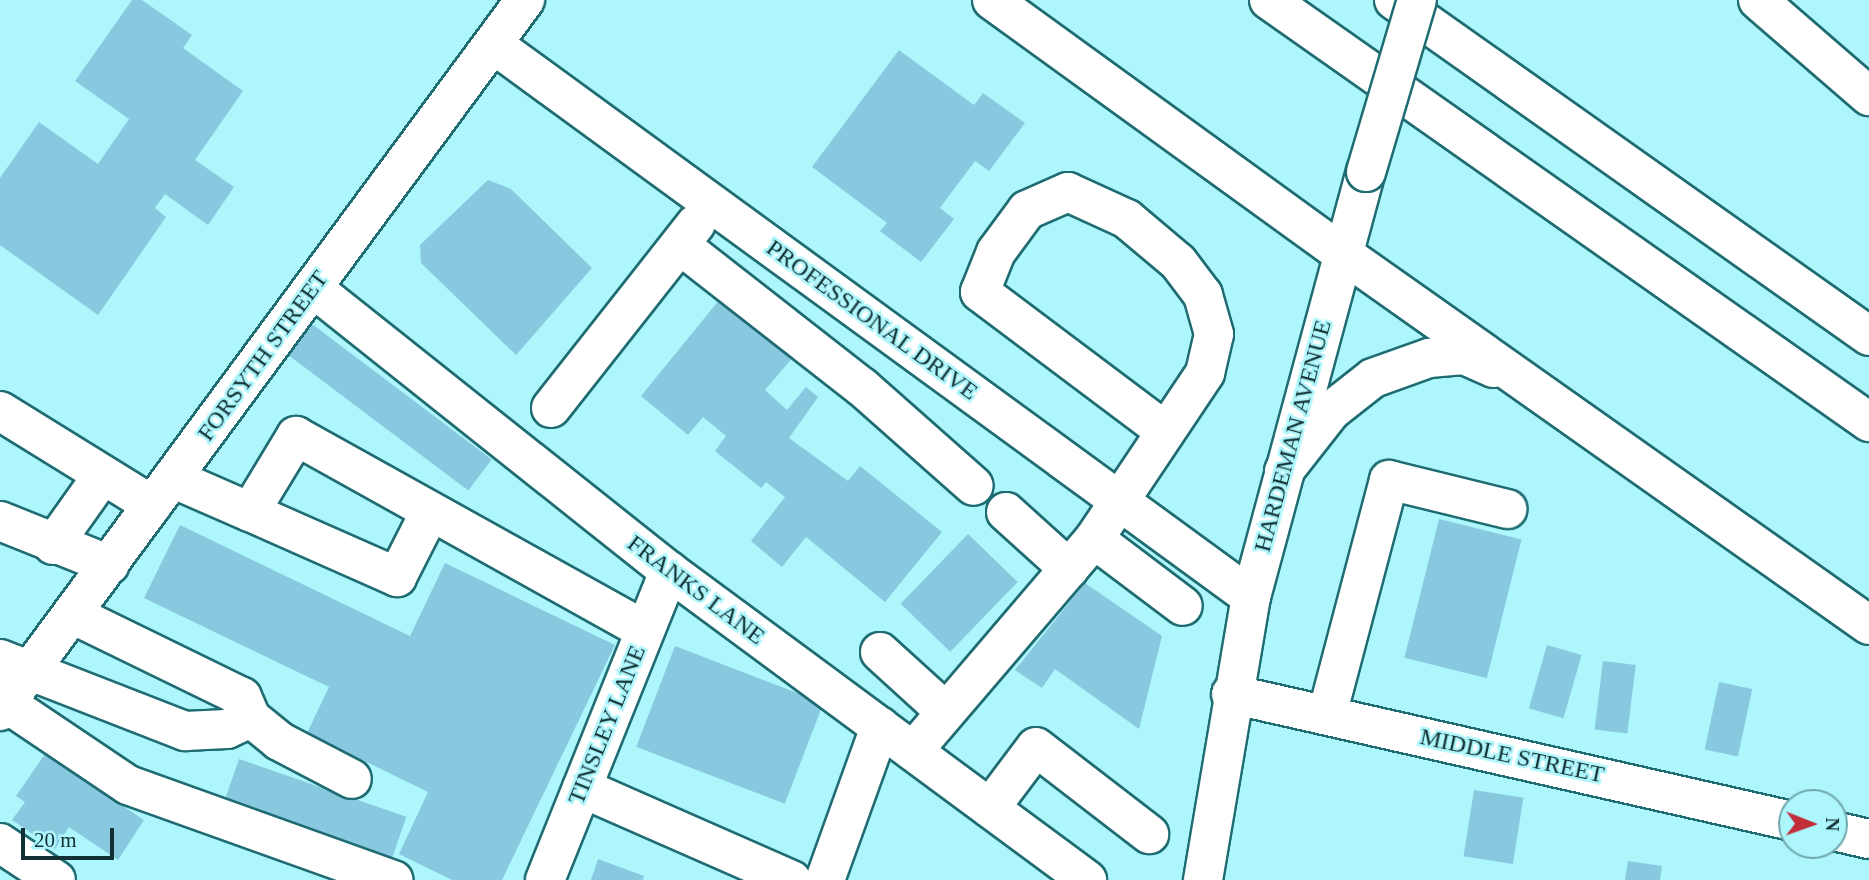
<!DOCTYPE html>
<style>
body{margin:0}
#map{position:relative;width:1869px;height:880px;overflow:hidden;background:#adf6fc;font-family:"Times New Roman",serif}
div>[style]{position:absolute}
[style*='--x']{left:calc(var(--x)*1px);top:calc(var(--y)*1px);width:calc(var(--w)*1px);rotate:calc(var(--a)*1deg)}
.building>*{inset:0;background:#89c9e0;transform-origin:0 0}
.roads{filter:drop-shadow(2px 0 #1f6c72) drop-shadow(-2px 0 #1f6c72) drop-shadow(0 2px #1f6c72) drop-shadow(0 -2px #1f6c72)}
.minor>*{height:38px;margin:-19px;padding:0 19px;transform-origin:19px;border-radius:19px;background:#fff}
.major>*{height:38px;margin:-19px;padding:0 19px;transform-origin:19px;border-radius:19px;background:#fff}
.highway>*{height:38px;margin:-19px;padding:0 19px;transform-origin:19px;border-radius:19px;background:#fff}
.bridges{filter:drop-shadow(2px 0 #1f6c72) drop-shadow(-2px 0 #1f6c72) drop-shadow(0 2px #1f6c72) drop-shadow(0 -2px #1f6c72)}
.major-bridge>*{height:38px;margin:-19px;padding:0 19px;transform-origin:19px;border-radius:19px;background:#fff}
span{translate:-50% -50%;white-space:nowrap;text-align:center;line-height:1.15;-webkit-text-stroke:5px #adf6fc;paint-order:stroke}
.street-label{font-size:24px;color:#123033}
.north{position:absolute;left:1778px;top:789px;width:70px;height:70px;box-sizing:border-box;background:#adf6fc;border:2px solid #6fa7ac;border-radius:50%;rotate:91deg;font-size:19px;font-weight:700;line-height:28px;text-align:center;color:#123033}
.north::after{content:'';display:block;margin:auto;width:24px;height:32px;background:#c02f3a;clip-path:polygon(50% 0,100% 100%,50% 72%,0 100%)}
.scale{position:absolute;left:21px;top:828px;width:93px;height:32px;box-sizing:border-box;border:4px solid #123033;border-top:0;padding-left:9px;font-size:21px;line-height:24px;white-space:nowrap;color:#123033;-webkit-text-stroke:5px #adf6fc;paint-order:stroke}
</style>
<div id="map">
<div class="building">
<div style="clip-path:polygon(132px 0,142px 0,192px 35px,183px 48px,243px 91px,195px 160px,234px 187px,208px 225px,165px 194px,155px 208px,166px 217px,98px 315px,0 245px,0 178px,39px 122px,98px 164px,129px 119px,75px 81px)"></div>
<div style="clip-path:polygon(899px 50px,974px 105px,983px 93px,1025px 123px,989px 171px,975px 161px,940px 208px,954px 219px,921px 262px,880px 231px,887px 223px,812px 167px)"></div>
<div style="clip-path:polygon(488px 180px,511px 189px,592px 268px,516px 355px,421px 263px,420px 245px)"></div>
<div style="clip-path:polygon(724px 294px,801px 348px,765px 390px,787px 410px,806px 387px,818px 397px,789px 438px,848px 481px,860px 466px,942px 532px,885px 602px,806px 537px,782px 567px,751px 541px,785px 497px,766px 482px,761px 488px,715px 451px,726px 436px,703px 417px,688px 435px,641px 396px)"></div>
<div style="left:312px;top:324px;width:225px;height:39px;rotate:37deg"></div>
<div style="left:1439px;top:519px;width:85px;height:143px;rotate:14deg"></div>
<div style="clip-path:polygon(180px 525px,410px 636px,445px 563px,615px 645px,502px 880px,452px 880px,399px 854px,428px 792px,307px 733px,329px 687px,144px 598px)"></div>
<div style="left:968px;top:534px;width:69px;height:97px;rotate:44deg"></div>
<div style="clip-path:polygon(1085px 583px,1162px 636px,1139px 729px,1055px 669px,1042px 688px,1015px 670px)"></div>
<div style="left:1547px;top:645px;width:36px;height:66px;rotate:16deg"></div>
<div style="left:675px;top:646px;width:159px;height:108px;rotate:21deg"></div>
<div style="left:1603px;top:661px;width:33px;height:69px;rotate:7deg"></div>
<div style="left:1719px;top:682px;width:34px;height:69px;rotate:12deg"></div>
<div style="clip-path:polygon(45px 754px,144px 820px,118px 860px,69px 827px,55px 849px,12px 820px,25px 802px,16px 796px)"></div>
<div style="left:239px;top:759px;width:177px;height:49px;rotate:19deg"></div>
<div style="left:1474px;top:790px;width:50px;height:67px;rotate:9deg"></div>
<div style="clip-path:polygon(598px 859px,644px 876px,643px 880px,591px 880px)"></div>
<div style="clip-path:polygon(1628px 861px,1662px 866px,1660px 880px,1625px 880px)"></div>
</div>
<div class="roads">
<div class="minor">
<div style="--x:493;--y:44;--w:938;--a:36.11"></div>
<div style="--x:680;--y:245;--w:231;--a:38"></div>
<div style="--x:862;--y:387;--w:149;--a:41.5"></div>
<div style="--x:313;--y:288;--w:455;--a:38.5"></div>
<div style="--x:669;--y:571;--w:520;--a:36.47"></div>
<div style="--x:551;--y:408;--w:234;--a:-51.8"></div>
<div style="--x:0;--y:411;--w:179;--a:31.7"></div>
<div style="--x:172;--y:478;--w:85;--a:23.6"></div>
<div style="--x:250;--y:512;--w:89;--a:-58.8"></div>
<div style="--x:296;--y:436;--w:399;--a:29.1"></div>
<div style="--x:250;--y:512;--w:161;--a:23.9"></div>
<div style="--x:397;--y:577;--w:73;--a:-63.1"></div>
<div style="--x:1006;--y:512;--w:85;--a:42.1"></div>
<div style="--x:0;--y:521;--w:118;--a:21.8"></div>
<div style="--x:1094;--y:539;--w:111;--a:37"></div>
<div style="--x:53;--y:545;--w:85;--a:-54.6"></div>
<div style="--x:880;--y:652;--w:89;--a:42.3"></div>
<div style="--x:0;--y:659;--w:199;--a:21.3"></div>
<div style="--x:185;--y:731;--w:42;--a:-2.7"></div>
<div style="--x:227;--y:729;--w:26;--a:-25"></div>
<div style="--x:251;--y:718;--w:23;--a:-113"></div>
<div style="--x:242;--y:697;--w:189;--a:-154"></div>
<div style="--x:1231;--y:694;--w:575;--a:12.76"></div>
<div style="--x:6;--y:703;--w:147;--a:33.9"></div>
<div style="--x:128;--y:785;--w:282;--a:19.7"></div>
<div style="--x:1327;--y:715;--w:243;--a:-75.2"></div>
<div style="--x:1389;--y:480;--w:122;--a:13.8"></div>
<div style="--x:251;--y:718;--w:36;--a:39"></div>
<div style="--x:279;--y:741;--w:82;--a:27.5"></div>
<div style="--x:913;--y:751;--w:279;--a:-49.5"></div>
<div style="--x:1094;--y:539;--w:200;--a:-56.2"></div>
<div style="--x:1205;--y:373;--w:40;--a:-77"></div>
<div style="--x:1214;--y:334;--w:41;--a:-105.8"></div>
<div style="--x:1203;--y:295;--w:41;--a:-127.1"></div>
<div style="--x:1178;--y:262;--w:67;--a:-139.9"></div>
<div style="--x:1127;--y:219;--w:65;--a:-155.4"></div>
<div style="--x:1068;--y:192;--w:45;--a:156.3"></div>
<div style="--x:1027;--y:210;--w:52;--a:126.4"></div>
<div style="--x:996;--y:252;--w:43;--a:111.8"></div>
<div style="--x:980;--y:292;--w:231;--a:36.9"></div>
<div style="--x:582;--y:788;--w:229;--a:23.7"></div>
<div style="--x:990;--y:808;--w:76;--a:-53"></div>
<div style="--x:1036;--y:747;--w:143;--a:37.6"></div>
<div style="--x:1834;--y:831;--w:36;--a:13"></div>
<div style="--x:0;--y:843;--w:67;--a:33.5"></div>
<div style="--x:545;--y:880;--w:333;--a:-68.1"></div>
<div style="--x:825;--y:880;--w:163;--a:-70.2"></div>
</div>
<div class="major">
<div style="--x:992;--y:0;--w:432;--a:35.9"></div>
<div style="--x:0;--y:711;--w:884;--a:-53.56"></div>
<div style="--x:1203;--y:880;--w:287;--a:-80.4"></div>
<div style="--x:1251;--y:597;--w:440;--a:-74.9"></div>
</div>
<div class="highway">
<div style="--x:1269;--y:0;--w:734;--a:35.12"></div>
<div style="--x:1394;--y:0;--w:582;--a:35.27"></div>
<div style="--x:1758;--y:0;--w:147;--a:40.9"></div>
<div style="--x:1342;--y:253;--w:645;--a:35.22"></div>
<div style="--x:1284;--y:471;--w:76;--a:-51.9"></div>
<div style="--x:1331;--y:411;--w:53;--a:-38.2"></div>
<div style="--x:1373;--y:378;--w:59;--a:-19.7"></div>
<div style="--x:1429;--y:358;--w:35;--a:-5"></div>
<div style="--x:1464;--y:355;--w:32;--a:24"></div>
</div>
</div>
<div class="bridges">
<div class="major-bridge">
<div style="--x:1366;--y:172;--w:179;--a:-73.5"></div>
</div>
</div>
<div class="street-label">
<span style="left:872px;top:320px;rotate:36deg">PROFESSIONAL DRIVE</span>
<span style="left:263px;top:356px;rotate:-54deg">FORSYTH STREET</span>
<span style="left:1293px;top:436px;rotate:-75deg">HARDEMAN AVENUE</span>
<span style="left:696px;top:590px;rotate:37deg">FRANKS LANE</span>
<span style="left:607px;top:725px;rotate:-68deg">TINSLEY LANE</span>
<span style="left:1512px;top:756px;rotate:12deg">MIDDLE STREET</span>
</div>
<div class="north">N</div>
<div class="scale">20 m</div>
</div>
